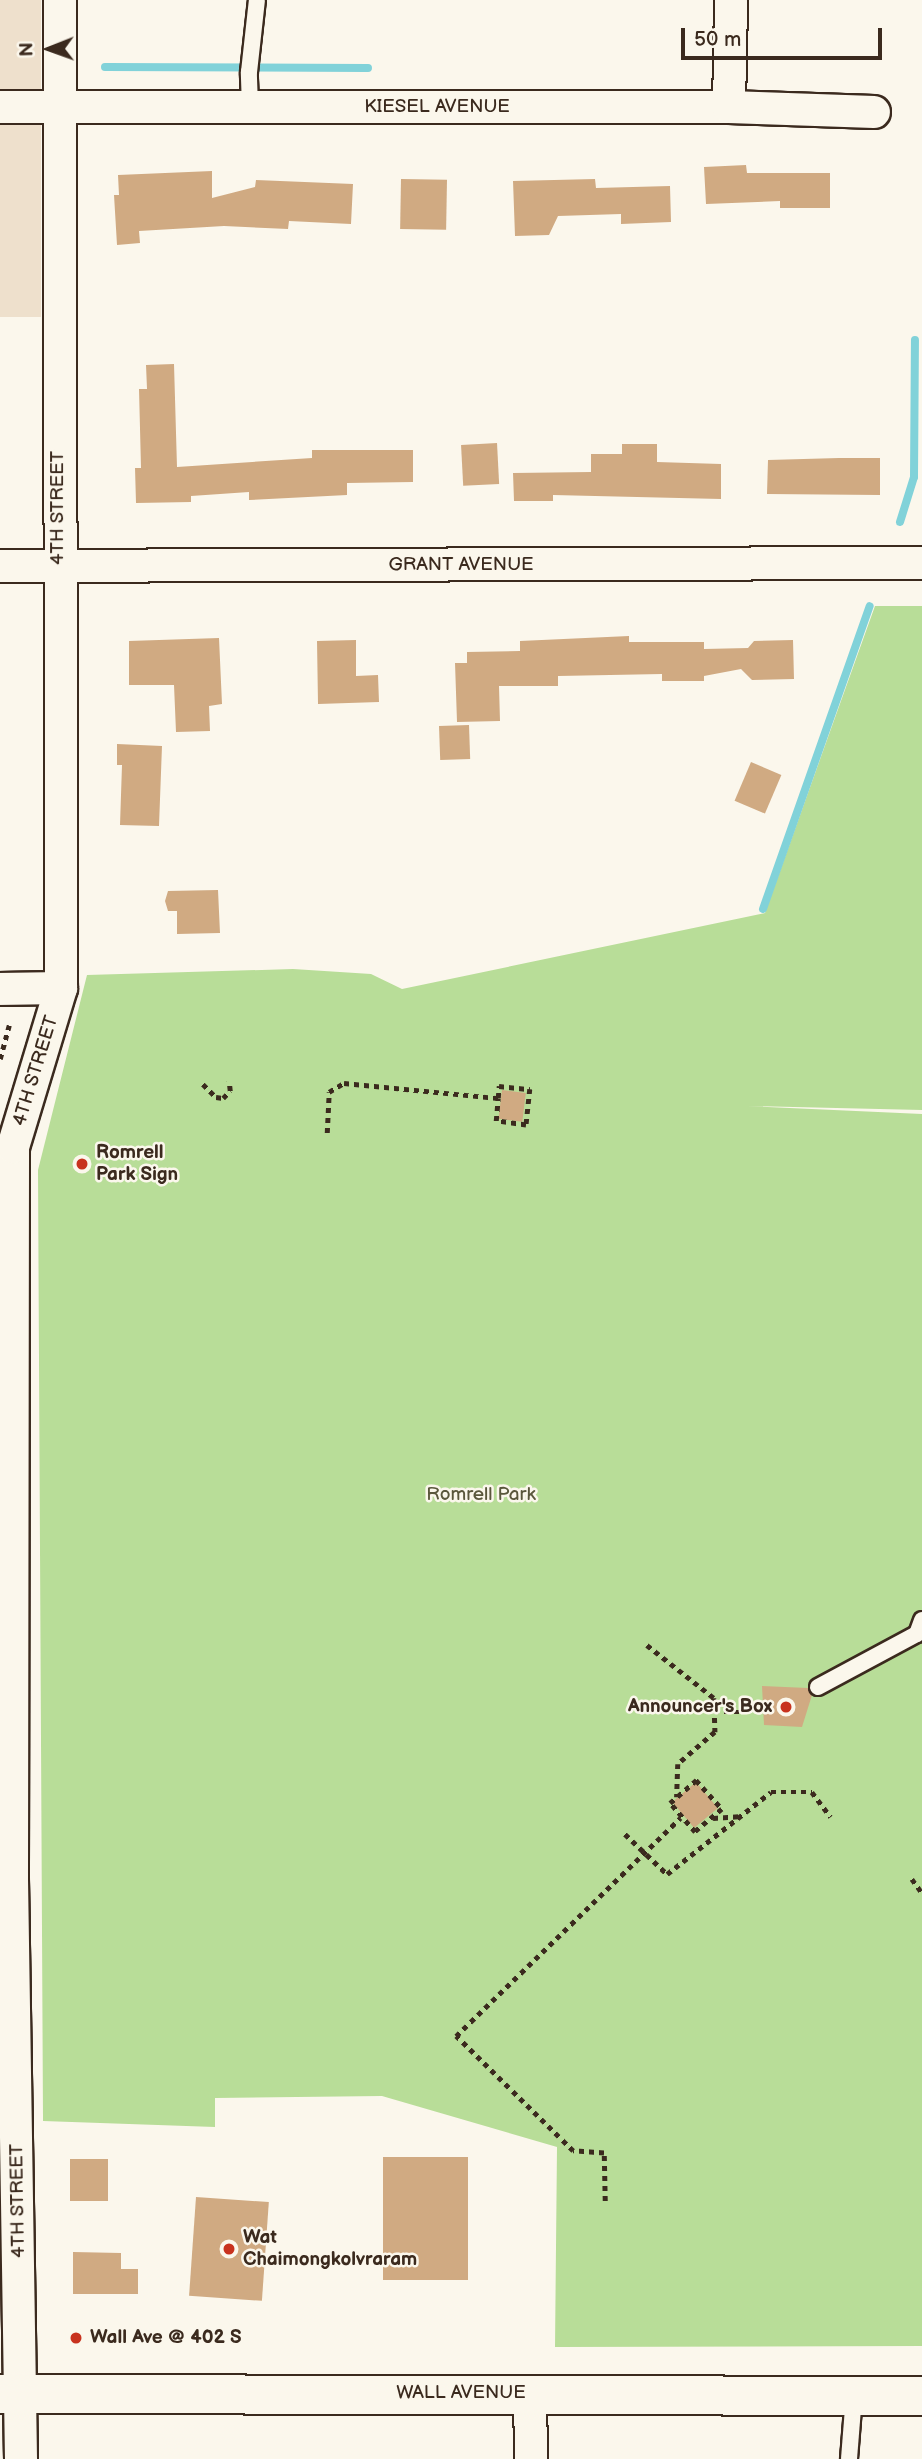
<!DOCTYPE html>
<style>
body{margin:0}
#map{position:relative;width:922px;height:2459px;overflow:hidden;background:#fbf7ec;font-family:"Balsamiq Sans",sans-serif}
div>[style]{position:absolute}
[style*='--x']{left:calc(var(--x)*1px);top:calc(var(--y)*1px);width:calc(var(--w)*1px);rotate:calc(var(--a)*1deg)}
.built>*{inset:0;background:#eee0cc;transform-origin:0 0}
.green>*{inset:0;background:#b8dd98}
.stream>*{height:8px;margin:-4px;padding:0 4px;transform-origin:4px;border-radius:4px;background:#81d2d9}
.building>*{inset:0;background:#d0aa82;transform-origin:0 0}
.path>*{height:4.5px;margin-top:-2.25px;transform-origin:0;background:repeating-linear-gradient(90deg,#3b2a1e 0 5px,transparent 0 10px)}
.roads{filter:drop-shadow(2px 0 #3b2a1e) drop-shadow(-2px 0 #3b2a1e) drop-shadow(0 2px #3b2a1e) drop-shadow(0 -2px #3b2a1e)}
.lane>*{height:16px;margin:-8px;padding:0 8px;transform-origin:8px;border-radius:8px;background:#fbf7ec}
.street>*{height:32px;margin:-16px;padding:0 16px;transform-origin:16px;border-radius:16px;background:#fbf7ec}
.secondary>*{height:38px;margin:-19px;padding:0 19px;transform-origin:19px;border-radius:19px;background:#fbf7ec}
.dots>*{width:19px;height:19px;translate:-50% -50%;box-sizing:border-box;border:4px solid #fbf7ec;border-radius:50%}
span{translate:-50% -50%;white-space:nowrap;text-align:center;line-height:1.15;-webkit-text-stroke:5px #fbf7ec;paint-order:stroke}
.street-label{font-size:19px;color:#3b2a1e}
.poi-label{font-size:19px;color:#3b2a1e;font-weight:700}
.left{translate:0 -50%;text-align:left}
.right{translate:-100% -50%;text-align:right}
.park-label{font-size:19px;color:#5a573c}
.north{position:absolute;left:14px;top:14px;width:70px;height:70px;-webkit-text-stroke:5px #fbf7ec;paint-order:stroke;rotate:269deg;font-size:19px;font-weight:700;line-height:28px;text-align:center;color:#3b2a1e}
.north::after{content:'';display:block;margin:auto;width:24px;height:32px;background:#3b2a1e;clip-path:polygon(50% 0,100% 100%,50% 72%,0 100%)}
.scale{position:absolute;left:681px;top:28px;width:201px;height:32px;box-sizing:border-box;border:4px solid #3b2a1e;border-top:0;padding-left:9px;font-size:21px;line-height:24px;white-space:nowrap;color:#3b2a1e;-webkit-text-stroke:5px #fbf7ec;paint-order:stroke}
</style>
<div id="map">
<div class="built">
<div style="left:0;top:0;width:41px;height:317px"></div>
</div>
<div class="green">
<div style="clip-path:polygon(875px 606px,922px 606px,922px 1110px,746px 1106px,922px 1114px,922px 2346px,555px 2347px,557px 2147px,382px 2096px,215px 2098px,215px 2127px,43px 2121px,38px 1170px,87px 975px,293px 969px,371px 974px,402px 989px,765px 913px)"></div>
</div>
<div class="stream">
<div style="--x:105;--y:67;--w:263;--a:0.2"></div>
<div style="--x:900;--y:522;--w:47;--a:-72.7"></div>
<div style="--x:914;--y:477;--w:137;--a:-89.6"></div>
<div style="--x:763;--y:909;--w:321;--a:-70.6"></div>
</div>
<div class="building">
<div style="clip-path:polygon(746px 165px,747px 173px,830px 173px,830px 208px,780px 208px,780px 201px,706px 204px,704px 167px)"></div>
<div style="clip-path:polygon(212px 171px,212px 198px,255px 187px,256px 180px,353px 184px,351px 224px,289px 221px,288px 229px,224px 226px,139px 231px,140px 243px,117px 245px,114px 195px,119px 195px,118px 175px)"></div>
<div style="left:401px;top:179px;width:46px;height:50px;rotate:1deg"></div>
<div style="clip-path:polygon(595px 179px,596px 188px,670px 186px,671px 222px,621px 224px,621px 214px,558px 216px,549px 235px,515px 236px,513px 181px)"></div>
<div style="clip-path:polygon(174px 364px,177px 467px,312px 458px,312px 450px,413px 450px,413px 482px,347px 483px,347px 495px,249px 500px,249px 492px,191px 496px,191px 502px,136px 503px,135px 468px,141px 468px,139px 389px,147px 389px,146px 365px)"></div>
<div style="left:497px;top:443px;width:41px;height:36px;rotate:87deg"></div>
<div style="clip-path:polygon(622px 444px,657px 444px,657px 462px,721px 464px,721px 499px,553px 495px,553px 501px,514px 501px,513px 473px,591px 472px,591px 454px,622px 454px)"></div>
<div style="clip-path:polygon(839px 458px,880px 458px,880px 495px,767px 494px,768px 460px)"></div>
<div style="clip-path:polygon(629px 636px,629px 642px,704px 642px,704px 649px,748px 648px,754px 641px,793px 640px,794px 679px,752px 680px,741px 669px,704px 676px,704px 681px,662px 681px,662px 674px,558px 676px,558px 686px,499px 686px,500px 721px,457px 722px,455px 663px,467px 663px,467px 652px,520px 651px,520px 641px)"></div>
<div style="clip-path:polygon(219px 638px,222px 704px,209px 706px,210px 731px,176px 732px,174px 685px,129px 685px,129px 641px)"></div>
<div style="clip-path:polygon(356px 640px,356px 676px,378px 675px,379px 702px,318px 704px,317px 641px)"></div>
<div style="left:469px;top:725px;width:34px;height:30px;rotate:88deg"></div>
<div style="clip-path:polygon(117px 744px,162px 746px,159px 826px,120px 825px,122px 765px,117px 765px)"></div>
<div style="left:751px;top:762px;width:33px;height:42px;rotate:23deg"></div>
<div style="clip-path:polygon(218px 890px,220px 933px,177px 934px,177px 911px,168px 911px,165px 901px,168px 891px)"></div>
<div style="left:502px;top:1090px;width:24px;height:29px;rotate:7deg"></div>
<div style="clip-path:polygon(762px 1686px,808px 1688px,812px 1695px,802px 1727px,764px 1725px)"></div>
<div style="left:696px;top:1782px;width:34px;height:31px;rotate:50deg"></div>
<div style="left:383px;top:2157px;width:85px;height:123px"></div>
<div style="left:70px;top:2159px;width:38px;height:42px"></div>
<div style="left:196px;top:2197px;width:73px;height:99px;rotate:4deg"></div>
<div style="clip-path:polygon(73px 2252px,121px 2253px,121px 2269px,138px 2269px,138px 2294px,73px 2294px)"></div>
</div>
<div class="path">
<div style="--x:0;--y:1059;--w:35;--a:-75"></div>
<div style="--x:203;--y:1084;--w:18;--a:45"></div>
<div style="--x:216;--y:1097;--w:7;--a:8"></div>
<div style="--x:223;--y:1098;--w:10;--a:-45"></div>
<div style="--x:230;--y:1091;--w:10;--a:-96"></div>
<div style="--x:327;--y:1133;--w:41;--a:-87.2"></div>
<div style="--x:329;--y:1092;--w:17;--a:-31"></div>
<div style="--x:344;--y:1083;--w:155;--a:5.6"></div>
<div style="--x:498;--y:1098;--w:12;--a:-85"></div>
<div style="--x:499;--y:1086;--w:31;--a:6"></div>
<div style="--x:530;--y:1089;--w:36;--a:96"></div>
<div style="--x:526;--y:1125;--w:30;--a:-172"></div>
<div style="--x:496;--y:1121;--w:23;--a:-85"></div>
<div style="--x:647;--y:1645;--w:85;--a:38.3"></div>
<div style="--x:714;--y:1698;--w:34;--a:88"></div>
<div style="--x:715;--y:1732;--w:49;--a:139.1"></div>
<div style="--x:678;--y:1764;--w:33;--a:92"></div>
<div style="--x:714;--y:1712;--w:38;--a:0"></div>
<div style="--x:696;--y:1780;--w:39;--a:48"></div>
<div style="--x:722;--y:1809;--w:35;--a:140"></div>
<div style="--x:695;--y:1832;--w:38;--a:-131"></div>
<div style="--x:670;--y:1803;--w:35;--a:-41"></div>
<div style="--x:713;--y:1818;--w:26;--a:-4"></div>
<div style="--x:625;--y:1834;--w:58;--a:43.6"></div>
<div style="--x:667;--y:1874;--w:132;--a:-38.3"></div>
<div style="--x:771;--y:1792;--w:41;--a:0"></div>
<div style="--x:812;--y:1792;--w:31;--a:53"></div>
<div style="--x:912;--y:1879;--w:17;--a:54"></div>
<div style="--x:605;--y:2201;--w:48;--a:-91.2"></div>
<div style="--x:604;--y:2153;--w:31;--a:-176"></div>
<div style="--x:573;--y:2151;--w:164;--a:-135.5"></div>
<div style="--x:456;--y:2036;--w:313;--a:-44.2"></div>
</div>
<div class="roads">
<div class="lane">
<div style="--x:250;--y:107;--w:35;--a:-92"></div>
<div style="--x:249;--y:72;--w:72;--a:-83.7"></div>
<div style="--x:818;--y:1687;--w:112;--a:-28.2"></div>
<div style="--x:917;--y:1634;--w:15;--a:-70"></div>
<div style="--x:849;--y:2459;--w:63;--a:-85.5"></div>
</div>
<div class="street">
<div style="--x:0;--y:107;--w:729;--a:0"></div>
<div style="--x:729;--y:107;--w:145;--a:2"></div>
<div style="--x:729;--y:107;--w:107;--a:-88.9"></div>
<div style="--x:0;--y:566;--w:922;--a:-0.19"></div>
<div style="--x:0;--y:989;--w:61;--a:-0.9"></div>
<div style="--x:530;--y:2394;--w:65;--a:89.1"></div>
<div style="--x:21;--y:2459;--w:582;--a:-90.89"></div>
<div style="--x:12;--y:1877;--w:730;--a:-89.92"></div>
<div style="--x:13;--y:1147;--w:166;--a:-73.2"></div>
<div style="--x:61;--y:988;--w:988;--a:-90.06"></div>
</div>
<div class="secondary">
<div style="--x:0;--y:2394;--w:922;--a:0.12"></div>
</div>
</div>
<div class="dots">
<div style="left:82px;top:1164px;background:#c8321e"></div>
<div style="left:786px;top:1707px;background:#c8321e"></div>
<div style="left:229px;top:2249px;background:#c8321e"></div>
<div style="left:76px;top:2338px;background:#c8321e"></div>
</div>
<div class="street-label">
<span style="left:437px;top:107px">KIESEL AVENUE</span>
<span style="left:58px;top:508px;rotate:-90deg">4TH STREET</span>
<span style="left:461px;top:565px">GRANT AVENUE</span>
<span style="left:36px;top:1071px;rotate:-73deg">4TH STREET</span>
<span style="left:18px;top:2201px;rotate:-91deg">4TH STREET</span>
<span style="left:461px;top:2393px">WALL AVENUE</span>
</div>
<div class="poi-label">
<span class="left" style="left:96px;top:1164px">Romrell<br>Park Sign</span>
<span class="right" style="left:772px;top:1707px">Announcer's Box</span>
<span class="left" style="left:243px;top:2249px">Wat<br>Chaimongkolvraram</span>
<span class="left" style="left:90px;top:2338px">Wall Ave @ 402 S</span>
</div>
<div class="park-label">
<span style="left:481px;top:1495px">Romrell Park</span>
</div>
<div class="north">N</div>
<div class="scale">50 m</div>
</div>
